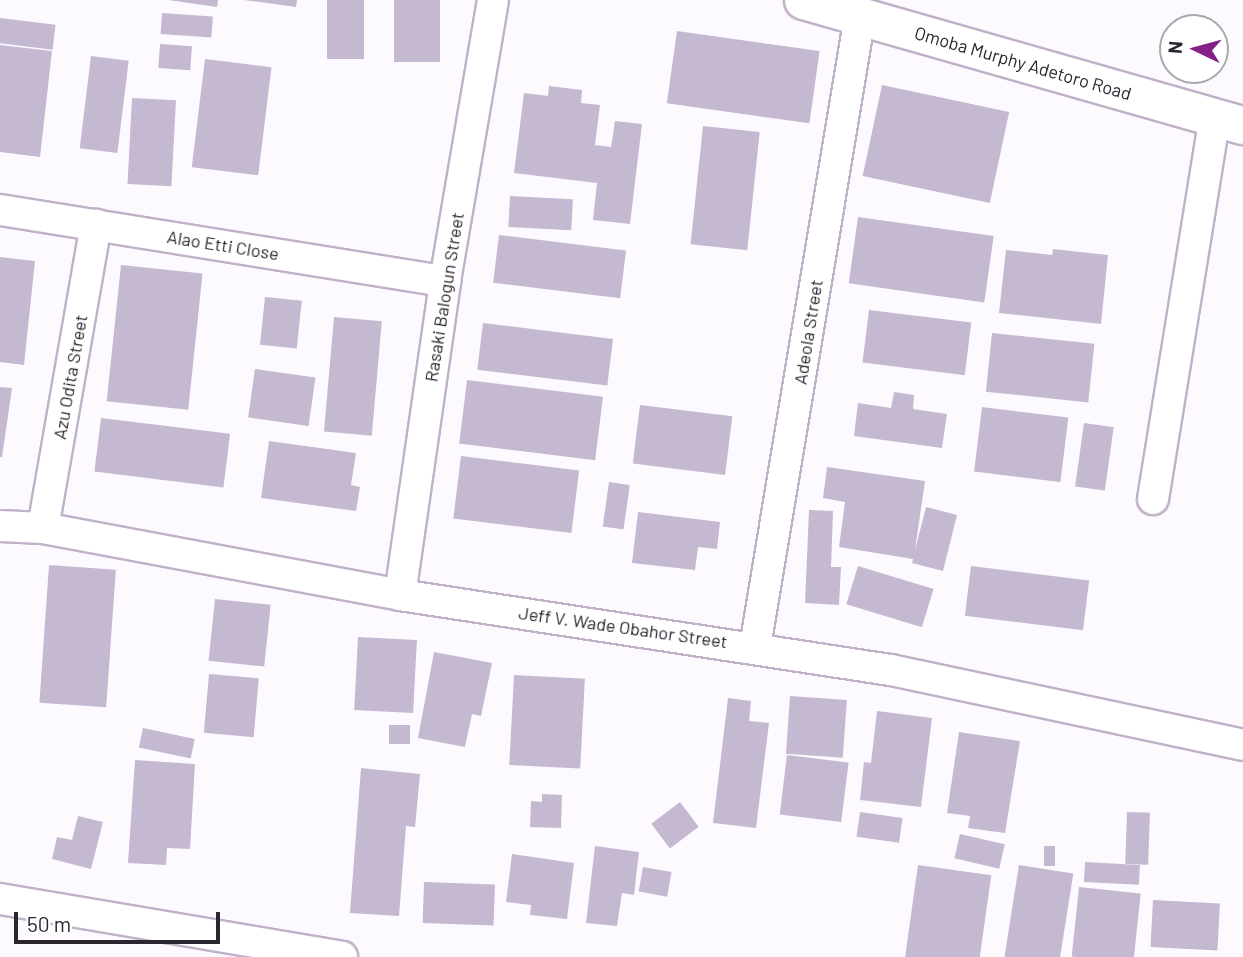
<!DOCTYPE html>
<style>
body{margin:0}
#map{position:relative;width:1243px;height:957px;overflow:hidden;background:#fdfaff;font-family:Barlow,sans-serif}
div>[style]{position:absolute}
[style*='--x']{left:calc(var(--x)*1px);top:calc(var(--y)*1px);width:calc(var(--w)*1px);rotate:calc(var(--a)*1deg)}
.building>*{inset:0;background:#c5b8d1;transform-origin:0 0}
.roads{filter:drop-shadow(2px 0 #c0b1c9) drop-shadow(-2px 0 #c0b1c9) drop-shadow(0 2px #c0b1c9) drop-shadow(0 -2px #c0b1c9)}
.minor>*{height:30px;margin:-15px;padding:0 15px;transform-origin:15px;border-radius:15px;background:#fff}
.tertiary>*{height:37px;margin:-18.5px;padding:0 18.5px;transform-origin:18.5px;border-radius:18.5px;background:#fff}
span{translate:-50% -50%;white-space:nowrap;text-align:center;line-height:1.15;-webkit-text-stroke:7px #fff;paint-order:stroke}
.street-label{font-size:18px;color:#2b252f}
.north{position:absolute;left:1159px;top:14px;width:70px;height:70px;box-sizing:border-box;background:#fff;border:2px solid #aaa8ac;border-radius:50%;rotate:275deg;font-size:19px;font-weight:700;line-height:28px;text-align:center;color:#2b252f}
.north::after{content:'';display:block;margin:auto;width:24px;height:32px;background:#852089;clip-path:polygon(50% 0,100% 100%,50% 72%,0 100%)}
.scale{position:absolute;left:14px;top:912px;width:206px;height:32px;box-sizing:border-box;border:4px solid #2b252f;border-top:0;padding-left:9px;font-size:21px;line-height:24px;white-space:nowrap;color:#2b252f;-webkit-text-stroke:5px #fff;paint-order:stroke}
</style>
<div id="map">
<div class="building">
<div style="clip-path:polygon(168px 0,218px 0,217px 7px)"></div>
<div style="clip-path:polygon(244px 0,297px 0,296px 7px)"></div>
<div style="left:327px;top:0;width:37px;height:59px"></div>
<div style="left:394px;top:0;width:46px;height:62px"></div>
<div style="left:162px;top:13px;width:51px;height:21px;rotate:4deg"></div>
<div style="left:0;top:18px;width:56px;height:25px;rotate:7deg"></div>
<div style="left:677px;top:31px;width:144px;height:73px;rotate:8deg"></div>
<div style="left:160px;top:44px;width:32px;height:24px;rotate:4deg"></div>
<div style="clip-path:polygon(0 45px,52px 51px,40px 157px,0 152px)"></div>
<div style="left:91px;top:56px;width:38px;height:93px;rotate:7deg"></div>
<div style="left:205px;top:59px;width:67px;height:109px;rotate:7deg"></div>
<div style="left:882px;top:85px;width:130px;height:93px;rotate:12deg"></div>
<div style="clip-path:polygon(549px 86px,582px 90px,581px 103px,600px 105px,595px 145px,611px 147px,615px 121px,642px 124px,630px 224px,593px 220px,597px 183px,514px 173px,524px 93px,548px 96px)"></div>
<div style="left:132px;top:98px;width:44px;height:86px;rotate:3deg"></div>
<div style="left:703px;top:126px;width:57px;height:119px;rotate:6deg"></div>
<div style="left:510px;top:196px;width:63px;height:31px;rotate:3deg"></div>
<div style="left:858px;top:217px;width:137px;height:67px;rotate:8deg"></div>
<div style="left:499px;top:235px;width:128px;height:48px;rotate:7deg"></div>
<div style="clip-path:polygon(1053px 249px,1108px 255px,1101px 324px,999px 313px,1006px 250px,1052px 255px)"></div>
<div style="clip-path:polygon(0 257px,35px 261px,24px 365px,0 362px)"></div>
<div style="left:121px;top:265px;width:82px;height:137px;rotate:6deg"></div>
<div style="left:265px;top:297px;width:37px;height:48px;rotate:6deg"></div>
<div style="left:869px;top:310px;width:103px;height:53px;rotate:7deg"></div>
<div style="left:334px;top:317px;width:48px;height:115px;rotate:5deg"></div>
<div style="left:483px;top:323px;width:131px;height:47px;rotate:7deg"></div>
<div style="left:992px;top:333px;width:103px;height:59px;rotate:6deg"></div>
<div style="left:255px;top:369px;width:61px;height:49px;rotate:8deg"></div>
<div style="left:467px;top:380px;width:137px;height:64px;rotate:7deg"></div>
<div style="clip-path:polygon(0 387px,12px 388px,2px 457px,0 457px)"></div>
<div style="clip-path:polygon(894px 392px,914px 395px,913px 409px,947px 414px,942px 448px,854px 436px,858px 403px,891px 408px)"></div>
<div style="left:640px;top:405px;width:93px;height:59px;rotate:7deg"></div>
<div style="left:982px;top:407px;width:87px;height:65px;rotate:7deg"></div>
<div style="left:101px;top:418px;width:130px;height:54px;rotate:7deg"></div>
<div style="left:1084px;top:423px;width:30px;height:64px;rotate:8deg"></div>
<div style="clip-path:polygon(269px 441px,356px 453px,351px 485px,360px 487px,356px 511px,261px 498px)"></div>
<div style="left:461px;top:456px;width:119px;height:63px;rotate:7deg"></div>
<div style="clip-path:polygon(827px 467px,925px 481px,915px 550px,926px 507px,957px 515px,943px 571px,912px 563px,913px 559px,839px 547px,845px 502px,823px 498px)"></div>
<div style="left:609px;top:482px;width:21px;height:45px;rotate:8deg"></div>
<div style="clip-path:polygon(809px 510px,833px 511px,831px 567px,841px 567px,839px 605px,805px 603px)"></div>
<div style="clip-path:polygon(638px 512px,720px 522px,717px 549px,698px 547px,695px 570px,632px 563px)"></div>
<div style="left:49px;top:565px;width:67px;height:138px;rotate:4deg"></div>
<div style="left:858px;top:566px;width:79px;height:40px;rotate:17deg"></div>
<div style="left:971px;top:566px;width:119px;height:50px;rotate:7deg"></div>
<div style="left:215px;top:599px;width:56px;height:62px;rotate:6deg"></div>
<div style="left:358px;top:637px;width:59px;height:73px;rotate:3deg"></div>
<div style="clip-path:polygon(434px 652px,492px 663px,481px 716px,472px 714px,465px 747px,418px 738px)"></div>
<div style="left:209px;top:674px;width:50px;height:59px;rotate:5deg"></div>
<div style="left:514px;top:675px;width:71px;height:90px;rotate:3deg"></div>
<div style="left:790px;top:696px;width:57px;height:58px;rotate:4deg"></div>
<div style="clip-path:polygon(728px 698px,751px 701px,749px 721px,769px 723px,756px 828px,713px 823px)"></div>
<div style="clip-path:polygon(877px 711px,932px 718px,921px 807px,860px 800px,864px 762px,871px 763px)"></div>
<div style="left:389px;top:725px;width:21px;height:19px"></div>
<div style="left:143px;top:728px;width:53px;height:20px;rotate:12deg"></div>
<div style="clip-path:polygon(959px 732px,1020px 741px,1005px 833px,968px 828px,970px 816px,947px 813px)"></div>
<div style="left:787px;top:755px;width:62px;height:60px;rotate:7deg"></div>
<div style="clip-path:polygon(135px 760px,195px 764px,190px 849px,167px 848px,166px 865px,128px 863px)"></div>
<div style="clip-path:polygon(361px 768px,420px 774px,415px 827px,406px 826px,399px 916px,350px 913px)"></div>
<div style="clip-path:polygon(542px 794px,562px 795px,561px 828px,530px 827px,531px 801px,542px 802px)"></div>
<div style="left:680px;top:802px;width:31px;height:36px;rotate:53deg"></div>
<div style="left:860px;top:812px;width:43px;height:25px;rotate:8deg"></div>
<div style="left:1127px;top:812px;width:23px;height:52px;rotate:2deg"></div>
<div style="clip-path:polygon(78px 816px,103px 822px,91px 869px,52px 859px,57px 837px,72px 840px)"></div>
<div style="left:960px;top:834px;width:46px;height:25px;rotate:13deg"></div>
<div style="clip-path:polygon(595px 846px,639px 852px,634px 895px,622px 893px,617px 926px,586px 923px)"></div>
<div style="left:1044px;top:846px;width:11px;height:20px"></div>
<div style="clip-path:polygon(512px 854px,574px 863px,567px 919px,530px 915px,531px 905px,506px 902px)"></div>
<div style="left:1085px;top:862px;width:55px;height:20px;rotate:3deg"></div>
<div style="left:918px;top:865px;width:74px;height:93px;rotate:8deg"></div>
<div style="left:1019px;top:865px;width:55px;height:93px;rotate:9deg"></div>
<div style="left:643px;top:867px;width:29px;height:25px;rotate:10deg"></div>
<div style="left:424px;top:882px;width:71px;height:41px;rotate:2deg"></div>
<div style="left:1079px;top:887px;width:62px;height:70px;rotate:6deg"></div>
<div style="left:1153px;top:900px;width:67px;height:47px;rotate:3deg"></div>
</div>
<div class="roads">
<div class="minor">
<div style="--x:0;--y:210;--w:451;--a:9.1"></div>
<div style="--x:1153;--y:499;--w:387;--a:-80.8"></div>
<div style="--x:0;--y:526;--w:43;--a:2.7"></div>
<div style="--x:43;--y:528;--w:363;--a:10.6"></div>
<div style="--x:400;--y:595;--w:497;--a:8.7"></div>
<div style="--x:891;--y:670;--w:360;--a:12"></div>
<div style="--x:43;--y:528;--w:308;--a:-80.1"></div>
<div style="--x:400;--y:595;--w:317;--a:-81.8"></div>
<div style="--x:445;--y:281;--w:285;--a:-80.3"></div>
<div style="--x:755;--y:647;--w:640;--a:-80.55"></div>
<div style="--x:0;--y:899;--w:347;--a:9.6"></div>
</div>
<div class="tertiary">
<div style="--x:803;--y:0;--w:457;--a:15.9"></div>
</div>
</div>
<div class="street-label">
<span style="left:1023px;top:63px;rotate:16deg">Omoba Murphy Adetoro Road</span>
<span style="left:223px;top:245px;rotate:9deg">Alao Etti Close</span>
<span style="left:444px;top:297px;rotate:-81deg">Rasaki Balogun Street</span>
<span style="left:808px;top:332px;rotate:-81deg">Adeola Street</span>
<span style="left:70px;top:377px;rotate:-80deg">Azu Odita Street</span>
<span style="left:623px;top:627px;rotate:8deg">Jeff V. Wade Obahor Street</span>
</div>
<div class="north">N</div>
<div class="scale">50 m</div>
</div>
